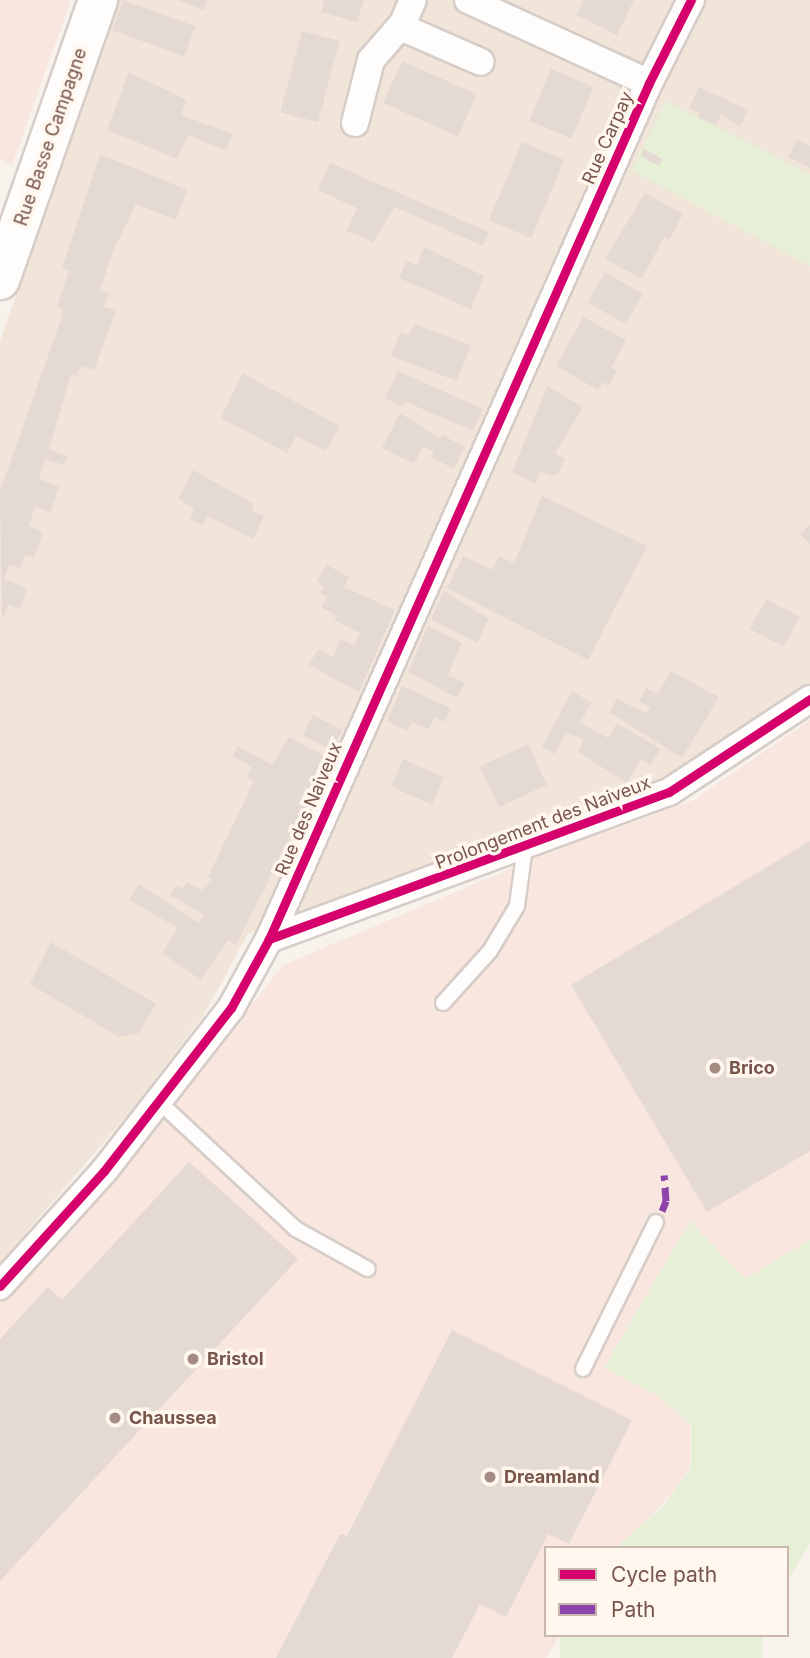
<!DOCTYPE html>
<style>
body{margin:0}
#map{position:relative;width:810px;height:1658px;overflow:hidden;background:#f8f2ec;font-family:Inter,sans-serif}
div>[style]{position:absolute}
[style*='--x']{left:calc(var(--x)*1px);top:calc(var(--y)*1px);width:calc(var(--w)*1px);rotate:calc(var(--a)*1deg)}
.residential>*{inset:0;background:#f1e4d9}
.commercial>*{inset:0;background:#f8e6df}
.green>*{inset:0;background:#e7efd6;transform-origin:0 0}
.building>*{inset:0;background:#e5dad3;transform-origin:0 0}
.roads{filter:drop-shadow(2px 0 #d6cdc8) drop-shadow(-2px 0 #d6cdc8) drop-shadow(0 2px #d6cdc8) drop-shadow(0 -2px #d6cdc8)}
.lane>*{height:14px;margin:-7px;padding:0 7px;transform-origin:7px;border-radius:7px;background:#fefdfc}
.street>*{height:26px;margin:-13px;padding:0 13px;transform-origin:13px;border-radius:13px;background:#fefdfc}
.secondary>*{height:38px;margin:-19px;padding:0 19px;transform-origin:19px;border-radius:19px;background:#fefdfc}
.quiet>*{height:7px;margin-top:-3.5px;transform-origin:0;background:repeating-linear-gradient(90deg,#8e44ad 0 14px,transparent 0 21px)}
.cycleway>*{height:9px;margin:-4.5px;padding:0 4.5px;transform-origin:4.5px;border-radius:4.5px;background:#d6006c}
.dots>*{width:19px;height:19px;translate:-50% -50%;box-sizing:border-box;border:4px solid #fff6ee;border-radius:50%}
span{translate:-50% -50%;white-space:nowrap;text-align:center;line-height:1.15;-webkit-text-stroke:7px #fff6ee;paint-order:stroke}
.street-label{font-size:18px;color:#78554a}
.poi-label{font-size:18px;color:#78554a;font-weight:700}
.left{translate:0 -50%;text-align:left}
.legend{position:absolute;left:544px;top:1546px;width:245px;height:91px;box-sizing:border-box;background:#fff6ee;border:2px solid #c9b6ac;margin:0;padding:9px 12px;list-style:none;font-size:21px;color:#78554a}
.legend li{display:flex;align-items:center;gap:14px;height:35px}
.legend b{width:35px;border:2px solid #c9b6ac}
</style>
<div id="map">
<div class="residential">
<div style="clip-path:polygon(119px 0,810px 0,810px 692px,669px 788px,248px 934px,203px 1016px,133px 1108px,0 1263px,0 341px)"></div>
</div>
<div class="commercial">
<div style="clip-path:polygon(0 0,71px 0,12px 165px,0 159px)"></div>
<div style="clip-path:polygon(810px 720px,810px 1240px,745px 1279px,689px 1222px,604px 1367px,657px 1395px,690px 1425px,690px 1468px,662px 1505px,616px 1548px,546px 1548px,546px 1635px,560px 1635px,546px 1658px,0 1658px,0 1302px,145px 1141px,283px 965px,553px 851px,694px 800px)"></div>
</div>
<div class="green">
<div style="clip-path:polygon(666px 101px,810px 174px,810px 266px,631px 170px)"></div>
<div style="clip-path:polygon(690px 1221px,745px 1279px,810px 1240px,810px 1543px,787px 1582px,787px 1548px,616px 1548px,663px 1506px,691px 1468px,691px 1425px,657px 1395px,604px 1368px)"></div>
<div style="left:560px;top:1635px;width:202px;height:27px"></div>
</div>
<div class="building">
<div style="left:123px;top:0;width:77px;height:32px;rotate:20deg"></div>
<div style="clip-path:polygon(176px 0,207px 0,204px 10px)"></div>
<div style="clip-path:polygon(324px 0,364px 0,357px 22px,321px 12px)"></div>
<div style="clip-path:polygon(583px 0,634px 0,617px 35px,576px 15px)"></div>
<div style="left:302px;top:31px;width:39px;height:84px;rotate:15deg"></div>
<div style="left:402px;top:61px;width:82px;height:46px;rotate:24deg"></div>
<div style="left:551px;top:69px;width:46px;height:56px;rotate:23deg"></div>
<div style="clip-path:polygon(129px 72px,187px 100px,181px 115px,233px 134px,226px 151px,188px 135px,177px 159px,107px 130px)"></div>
<div style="clip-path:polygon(699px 87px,748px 110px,740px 127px,721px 114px,716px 126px,698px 117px,700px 113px,689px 108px)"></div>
<div style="clip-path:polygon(797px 139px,810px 146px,810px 168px,788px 157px)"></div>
<div style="left:522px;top:142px;width:46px;height:85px;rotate:23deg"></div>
<div style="left:644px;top:149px;width:21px;height:8px;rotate:28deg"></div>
<div style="clip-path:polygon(100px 154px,187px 190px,176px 220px,136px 204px,113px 251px,100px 290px,109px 294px,104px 307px,116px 310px,94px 370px,81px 366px,77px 376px,71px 374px,49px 449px,68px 456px,64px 465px,45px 459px,39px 479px,59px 486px,51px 512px,35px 507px,29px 526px,43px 532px,34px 558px,25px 555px,20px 568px,9px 565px,4px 579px,27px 588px,20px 609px,8px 605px,2px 620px,0 491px,60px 322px,63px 310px,57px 307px,69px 270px,62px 268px)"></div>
<div style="clip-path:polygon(330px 163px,489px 232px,483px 246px,395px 207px,373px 242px,347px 231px,357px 208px,318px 190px)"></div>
<div style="clip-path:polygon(645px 193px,683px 214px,669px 240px,664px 237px,642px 279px,605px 259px)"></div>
<div style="clip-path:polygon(424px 247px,484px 276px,471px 309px,399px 278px,406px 261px,417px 265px)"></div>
<div style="left:605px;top:272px;width:44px;height:35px;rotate:30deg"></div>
<div style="clip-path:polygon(583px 317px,626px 340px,611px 368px,617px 371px,609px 386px,603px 382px,598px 390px,556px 366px)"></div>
<div style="clip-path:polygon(414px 324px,471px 345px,457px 381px,391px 356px,400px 332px,410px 335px)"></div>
<div style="clip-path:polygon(398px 371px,483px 409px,473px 431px,406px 402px,403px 407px,385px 398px)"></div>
<div style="clip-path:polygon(242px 373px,340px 426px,326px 451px,296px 436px,287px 453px,221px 418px)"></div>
<div style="clip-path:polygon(547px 386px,583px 407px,555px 453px,565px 459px,558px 473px,552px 476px,541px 472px,535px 484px,512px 472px)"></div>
<div style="clip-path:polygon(400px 413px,440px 438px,442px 435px,465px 447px,454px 469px,431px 457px,434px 452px,423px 446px,414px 464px,382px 448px)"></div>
<div style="clip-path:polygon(193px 470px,254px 504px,251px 510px,264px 516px,253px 539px,207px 516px,203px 526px,190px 519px,194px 509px,178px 498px)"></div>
<div style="clip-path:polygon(542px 496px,647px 546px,588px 660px,447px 588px,463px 556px,492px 570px,499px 556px,514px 563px)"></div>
<div style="clip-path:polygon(810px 524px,810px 544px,800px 535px)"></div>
<div style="clip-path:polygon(327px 565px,349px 577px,344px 587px,395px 610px,359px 692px,309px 665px,318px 649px,333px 657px,341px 639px,354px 646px,360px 633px,334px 620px,337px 616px,321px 607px,327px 597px,320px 593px,323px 588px,317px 581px)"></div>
<div style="clip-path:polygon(444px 591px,489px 619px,477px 643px,431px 619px)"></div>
<div style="left:766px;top:599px;width:38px;height:34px;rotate:28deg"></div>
<div style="clip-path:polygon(428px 626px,462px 643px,448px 675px,465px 683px,457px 698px,408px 672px)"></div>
<div style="clip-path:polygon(671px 671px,719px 697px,682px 758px,609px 712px,617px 699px,647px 713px,650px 707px,639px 701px,646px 688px,658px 694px)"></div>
<div style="clip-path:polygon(402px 686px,451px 708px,444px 722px,434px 717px,429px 729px,412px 722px,408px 731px,387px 721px)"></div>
<div style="clip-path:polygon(572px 691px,592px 703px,580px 722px,608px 738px,617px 723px,661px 749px,650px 765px,641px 759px,627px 783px,578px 752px,583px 739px,566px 733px,555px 754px,542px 747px)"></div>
<div style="left:313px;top:715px;width:33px;height:23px;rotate:27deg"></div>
<div style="clip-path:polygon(289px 737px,330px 759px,236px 945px,228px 940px,201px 980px,162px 953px,178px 928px,129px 900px,139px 884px,199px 923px,204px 915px,170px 895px,176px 885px,182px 888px,187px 882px,201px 890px,212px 880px,208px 877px,254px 781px,246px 777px,252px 767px,232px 756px,238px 746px,272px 765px)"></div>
<div style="left:528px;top:744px;width:45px;height:53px;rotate:65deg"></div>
<div style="left:403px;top:759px;width:45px;height:30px;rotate:24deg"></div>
<div style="clip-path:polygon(810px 841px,810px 1151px,707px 1212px,571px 985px)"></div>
<div style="clip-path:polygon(51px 942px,156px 1004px,139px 1033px,119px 1037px,30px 984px)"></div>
<div style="clip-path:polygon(189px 1162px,298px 1259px,0 1581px,0 1339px,48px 1287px,62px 1300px)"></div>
<div style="clip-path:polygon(452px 1330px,632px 1420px,569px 1544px,548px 1534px,506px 1617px,480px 1604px,452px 1658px,276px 1658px,340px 1534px,347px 1536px)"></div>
</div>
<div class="roads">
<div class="lane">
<div style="--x:443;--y:1003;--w:70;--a:-47.9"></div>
<div style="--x:490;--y:951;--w:52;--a:-59"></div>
<div style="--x:517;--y:906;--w:60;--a:-82.3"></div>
<div style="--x:157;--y:1100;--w:190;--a:42.9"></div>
<div style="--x:296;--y:1229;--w:82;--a:29.1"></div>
<div style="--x:583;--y:1369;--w:164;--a:-63.6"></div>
</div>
<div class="street">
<div style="--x:468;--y:0;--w:199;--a:24.6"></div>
<div style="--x:403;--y:23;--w:11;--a:49"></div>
<div style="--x:410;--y:31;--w:77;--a:23.6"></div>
<div style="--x:355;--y:123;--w:65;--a:-75.7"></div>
<div style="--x:371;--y:60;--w:49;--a:-49.1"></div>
<div style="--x:403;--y:23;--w:25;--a:-67"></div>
<div style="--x:269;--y:939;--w:426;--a:-20.2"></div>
<div style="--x:669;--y:792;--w:169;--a:-33.4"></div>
<div style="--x:0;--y:1286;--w:155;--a:-47.9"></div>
<div style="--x:104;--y:1171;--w:207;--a:-52.1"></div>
<div style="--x:231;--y:1008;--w:79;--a:-61.2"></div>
<div style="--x:269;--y:939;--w:937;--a:-66.06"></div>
<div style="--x:649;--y:83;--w:93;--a:-63.2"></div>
</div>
<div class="secondary">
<div style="--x:0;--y:280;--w:297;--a:-70.7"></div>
</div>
</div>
<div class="quiet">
<div style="--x:662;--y:1211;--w:11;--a:-68"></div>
<div style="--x:666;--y:1201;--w:26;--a:-94"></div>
</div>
<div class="cycleway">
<div style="--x:269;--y:939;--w:426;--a:-20.2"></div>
<div style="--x:669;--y:792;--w:169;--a:-33.4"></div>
<div style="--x:0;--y:1286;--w:155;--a:-47.9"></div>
<div style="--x:104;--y:1171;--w:207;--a:-52.1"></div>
<div style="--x:231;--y:1008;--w:79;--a:-61.2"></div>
<div style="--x:269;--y:939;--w:937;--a:-66.06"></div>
<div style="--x:649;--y:83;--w:93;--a:-63.2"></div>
</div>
<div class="dots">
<div style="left:715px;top:1068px;background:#a58c83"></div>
<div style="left:193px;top:1359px;background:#a58c83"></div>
<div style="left:115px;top:1418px;background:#a58c83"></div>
<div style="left:490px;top:1477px;background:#a58c83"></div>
</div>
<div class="street-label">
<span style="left:51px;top:137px;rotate:-71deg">Rue Basse Campagne</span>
<span style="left:608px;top:138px;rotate:-66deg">Rue Carpay</span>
<span style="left:309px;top:809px;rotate:-67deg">Rue des Naiveux</span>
<span style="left:543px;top:823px;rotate:-21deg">Prolongement des Naiveux</span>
</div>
<div class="poi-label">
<span class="left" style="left:729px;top:1068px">Brico</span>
<span class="left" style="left:207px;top:1359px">Bristol</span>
<span class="left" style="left:129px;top:1418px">Chaussea</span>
<span class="left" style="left:504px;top:1477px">Dreamland</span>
</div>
<ul class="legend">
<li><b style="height:9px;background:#d6006c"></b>Cycle path</li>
<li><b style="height:9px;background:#8e44ad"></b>Path</li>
</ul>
</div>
